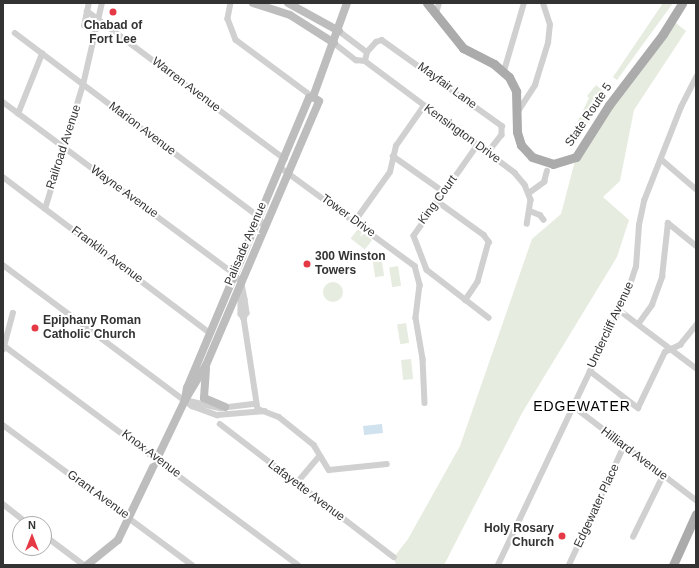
<!DOCTYPE html>
<style>
body{margin:0}
#map{position:relative;width:699px;height:568px;overflow:hidden;background:#fff;font-family:Arial,sans-serif}
div>[style]{position:absolute}
[style*='--x']{left:calc(var(--x)*1px);top:calc(var(--y)*1px);width:calc(var(--w)*1px);rotate:calc(var(--a)*1deg)}
.green>*{inset:0;background:#e6ecdf;transform-origin:0 0}
.round{border-radius:50%}
.water>*{inset:0;background:#cfe2ee;transform-origin:0 0}
.street>*{height:5.5px;margin:-2.75px;padding:0 2.75px;transform-origin:2.75px;border-radius:2.75px;background:#d0d0d0}
.secondary>*{height:8px;margin:-4px;padding:0 4px;transform-origin:4px;border-radius:4px;background:#bdbdbd}
.primary>*{height:9px;margin:-4.5px;padding:0 4.5px;transform-origin:4.5px;border-radius:4.5px;background:#ababab}
.dots>*{width:11px;height:11px;translate:-50% -50%;box-sizing:border-box;border:2px solid #fff;border-radius:50%}
span{translate:-50% -50%;white-space:nowrap;text-align:center;line-height:1.15;-webkit-text-stroke:4px #fff;paint-order:stroke}
.poi-label{font-size:12px;color:#333;font-weight:700}
.left{translate:0 -50%;text-align:left}
.right{translate:-100% -50%;text-align:right}
.street-label{font-size:12px;color:#333}
.quarter-label{font-size:14px;color:#000;letter-spacing:1px}
.frame{position:absolute;inset:0;border:4px solid #333;pointer-events:none}
.north{position:absolute;left:12px;top:516px;width:40px;height:40px;box-sizing:border-box;background:#fff;border:1px solid #adadad;border-radius:50%;rotate:0deg;font-size:11px;font-weight:700;line-height:16px;text-align:center;color:#333}
.north::after{content:'';display:block;margin:auto;width:14px;height:18px;background:#e63946;clip-path:polygon(50% 0,100% 100%,50% 72%,0 100%)}
</style>
<div id="map">
<div class="green">
<div style="clip-path:polygon(663px 3px,673px 3px,617px 80px,613px 77px)"></div>
<div style="clip-path:polygon(672px 20px,686px 31px,634px 110px,620px 181px,603px 197px,629px 220px,617px 257px,522px 413px,444px 565px,396px 565px,394px 557px,408px 539px,460px 446px,532px 239px,561px 214px,576px 157px)"></div>
<div style="clip-path:polygon(596px 85px,606px 93px,585px 128px,577px 123px,589px 98px,587px 96px)"></div>
<div style="left:358px;top:229px;width:18px;height:12px;rotate:38deg"></div>
<div style="left:381px;top:256px;width:20px;height:9px;rotate:81deg"></div>
<div style="left:398px;top:266px;width:20px;height:9px;rotate:81deg"></div>
<div class="round" style="left:323px;top:282px;width:20px;height:20px"></div>
<div style="left:406px;top:323px;width:20px;height:9px;rotate:81deg"></div>
<div style="left:411px;top:359px;width:20px;height:10px;rotate:84deg"></div>
</div>
<div class="water">
<div style="left:382px;top:424px;width:9px;height:19px;rotate:84deg"></div>
</div>
<div class="street">
<div style="--x:231;--y:3;--w:16;--a:101"></div>
<div style="--x:228;--y:19;--w:22;--a:69"></div>
<div style="--x:236;--y:40;--w:96;--a:36.5"></div>
<div style="--x:87;--y:11;--w:247;--a:36.8"></div>
<div style="--x:436;--y:13;--w:10;--a:-73"></div>
<div style="--x:84;--y:26;--w:24;--a:-78"></div>
<div style="--x:339;--y:31;--w:35;--a:37"></div>
<div style="--x:15;--y:33;--w:306;--a:37"></div>
<div style="--x:259;--y:217;--w:13;--a:61"></div>
<div style="--x:334;--y:43;--w:28;--a:38"></div>
<div style="--x:356;--y:60;--w:9;--a:6"></div>
<div style="--x:365;--y:61;--w:187;--a:36.7"></div>
<div style="--x:515;--y:173;--w:16;--a:50"></div>
<div style="--x:525;--y:185;--w:16;--a:68"></div>
<div style="--x:531;--y:200;--w:24;--a:99"></div>
<div style="--x:365;--y:61;--w:9;--a:-77"></div>
<div style="--x:367;--y:52;--w:13;--a:-48"></div>
<div style="--x:376;--y:42;--w:6;--a:-18"></div>
<div style="--x:382;--y:40;--w:148;--a:35.6"></div>
<div style="--x:502;--y:126;--w:9;--a:90"></div>
<div style="--x:502;--y:135;--w:23;--a:128"></div>
<div style="--x:504;--y:71;--w:71;--a:-73.6"></div>
<div style="--x:3;--y:102;--w:289;--a:36.6"></div>
<div style="--x:235;--y:274;--w:12;--a:55"></div>
<div style="--x:242;--y:284;--w:15;--a:79"></div>
<div style="--x:245;--y:299;--w:14;--a:82"></div>
<div style="--x:247;--y:313;--w:6;--a:121"></div>
<div style="--x:517;--y:113;--w:33;--a:-57"></div>
<div style="--x:535;--y:85;--w:44;--a:-72.8"></div>
<div style="--x:548;--y:43;--w:18;--a:-84"></div>
<div style="--x:550;--y:25;--w:23;--a:-108"></div>
<div style="--x:18;--y:114;--w:65;--a:-68.2"></div>
<div style="--x:478;--y:145;--w:111;--a:125.1"></div>
<div style="--x:414;--y:236;--w:36;--a:69"></div>
<div style="--x:427;--y:270;--w:78;--a:37.7"></div>
<div style="--x:393;--y:156;--w:62;--a:35.2"></div>
<div style="--x:661;--y:159;--w:46;--a:40.6"></div>
<div style="--x:281;--y:168;--w:166;--a:36.2"></div>
<div style="--x:415;--y:266;--w:20;--a:75"></div>
<div style="--x:420;--y:285;--w:33;--a:97"></div>
<div style="--x:416;--y:318;--w:42;--a:80.3"></div>
<div style="--x:423;--y:359;--w:44;--a:87.4"></div>
<div style="--x:3;--y:177;--w:259;--a:37"></div>
<div style="--x:529;--y:193;--w:19;--a:-36"></div>
<div style="--x:544;--y:182;--w:11;--a:-75"></div>
<div style="--x:437;--y:201;--w:58;--a:35.9"></div>
<div style="--x:484;--y:235;--w:9;--a:54"></div>
<div style="--x:489;--y:242;--w:41;--a:105.4"></div>
<div style="--x:478;--y:282;--w:22;--a:124"></div>
<div style="--x:45;--y:209;--w:130;--a:-73"></div>
<div style="--x:83;--y:85;--w:84;--a:-77"></div>
<div style="--x:530;--y:211;--w:11;--a:22"></div>
<div style="--x:540;--y:215;--w:6;--a:51"></div>
<div style="--x:355;--y:221;--w:60;--a:-54.5"></div>
<div style="--x:390;--y:172;--w:27;--a:-77"></div>
<div style="--x:396;--y:146;--w:49;--a:-55"></div>
<div style="--x:3;--y:265;--w:236;--a:36.7"></div>
<div style="--x:192;--y:406;--w:27;--a:20"></div>
<div style="--x:217;--y:415;--w:48;--a:-4.8"></div>
<div style="--x:241;--y:288;--w:26;--a:90"></div>
<div style="--x:241;--y:314;--w:5;--a:53"></div>
<div style="--x:244;--y:318;--w:92;--a:81.3"></div>
<div style="--x:258;--y:409;--w:22;--a:21"></div>
<div style="--x:279;--y:417;--w:45;--a:38.7"></div>
<div style="--x:314;--y:445;--w:29;--a:59"></div>
<div style="--x:329;--y:470;--w:58;--a:-5.9"></div>
<div style="--x:619;--y:310;--w:96;--a:37"></div>
<div style="--x:639;--y:323;--w:22;--a:-54"></div>
<div style="--x:652;--y:305;--w:30;--a:-70"></div>
<div style="--x:662;--y:277;--w:54;--a:-83.7"></div>
<div style="--x:668;--y:223;--w:36;--a:39"></div>
<div style="--x:3;--y:345;--w:368;--a:36.7"></div>
<div style="--x:3;--y:350;--w:38;--a:-75"></div>
<div style="--x:590;--y:371;--w:61;--a:37.6"></div>
<div style="--x:638;--y:408;--w:62;--a:-64.3"></div>
<div style="--x:665;--y:352;--w:17;--a:-25"></div>
<div style="--x:680;--y:345;--w:26;--a:-51"></div>
<div style="--x:185;--y:400;--w:36;--a:13"></div>
<div style="--x:220;--y:408;--w:35;--a:-7"></div>
<div style="--x:573;--y:406;--w:155;--a:37.4"></div>
<div style="--x:220;--y:424;--w:219;--a:37.4"></div>
<div style="--x:3;--y:425;--w:235;--a:36.5"></div>
<div style="--x:296;--y:484;--w:35;--a:-50"></div>
<div style="--x:3;--y:504;--w:33;--a:38"></div>
<div style="--x:44;--y:535;--w:50;--a:36.9"></div>
<div style="--x:633;--y:537;--w:68;--a:-63.8"></div>
<div style="--x:498;--y:565;--w:303;--a:-64.6"></div>
<div style="--x:628;--y:291;--w:25;--a:-72"></div>
<div style="--x:636;--y:267;--w:42;--a:-85.9"></div>
<div style="--x:639;--y:225;--w:25;--a:-78"></div>
<div style="--x:644;--y:201;--w:101;--a:-68.5"></div>
<div style="--x:681;--y:107;--w:34;--a:-63"></div>
<div style="--x:569;--y:565;--w:131;--a:-65.2"></div>
</div>
<div class="secondary">
<div style="--x:253;--y:3;--w:39;--a:18"></div>
<div style="--x:290;--y:15;--w:52;--a:32.5"></div>
<div style="--x:288;--y:3;--w:58;--a:28.8"></div>
<div style="--x:206;--y:369;--w:29;--a:94"></div>
<div style="--x:204;--y:398;--w:23;--a:23"></div>
<div style="--x:185;--y:400;--w:12;--a:-81"></div>
<div style="--x:187;--y:388;--w:315;--a:-67.2"></div>
<div style="--x:309;--y:98;--w:4;--a:-14"></div>
<div style="--x:313;--y:97;--w:100;--a:-70.1"></div>
<div style="--x:87;--y:565;--w:40;--a:-39"></div>
<div style="--x:118;--y:540;--w:155;--a:-64.4"></div>
<div style="--x:185;--y:400;--w:41;--a:-59"></div>
<div style="--x:206;--y:365;--w:287;--a:-66.8"></div>
<div style="--x:319;--y:101;--w:7;--a:-146"></div>
</div>
<div class="primary">
<div style="--x:427;--y:3;--w:58;--a:51.3"></div>
<div style="--x:463;--y:48;--w:35;--a:27"></div>
<div style="--x:494;--y:64;--w:20;--a:41"></div>
<div style="--x:509;--y:77;--w:16;--a:63"></div>
<div style="--x:516;--y:91;--w:41;--a:88.6"></div>
<div style="--x:517;--y:132;--w:14;--a:73"></div>
<div style="--x:521;--y:145;--w:16;--a:47"></div>
<div style="--x:532;--y:157;--w:22;--a:18"></div>
<div style="--x:553;--y:164;--w:24;--a:-17"></div>
<div style="--x:576;--y:157;--w:62;--a:-57.6"></div>
<div style="--x:609;--y:105;--w:89;--a:-52.7"></div>
<div style="--x:663;--y:34;--w:36;--a:-58"></div>
<div style="--x:673;--y:565;--w:56;--a:-65.7"></div>
</div>
<div class="dots">
<div style="left:113px;top:12px;background:#e63946"></div>
<div style="left:307px;top:264px;background:#e63946"></div>
<div style="left:35px;top:328px;background:#e63946"></div>
<div style="left:562px;top:536px;background:#e63946"></div>
</div>
<div class="poi-label">
<span style="left:113px;top:33px">Chabad of<br>Fort Lee</span>
<span class="left" style="left:315px;top:264px">300 Winston<br>Towers</span>
<span class="left" style="left:43px;top:328px">Epiphany Roman<br>Catholic Church</span>
<span class="right" style="left:554px;top:536px">Holy Rosary<br>Church</span>
</div>
<div class="street-label">
<span style="left:186px;top:85px;rotate:37deg">Warren Avenue</span>
<span style="left:447px;top:86px;rotate:36deg">Mayfair Lane</span>
<span style="left:589px;top:115px;rotate:-56deg">State Route 5</span>
<span style="left:142px;top:129px;rotate:37deg">Marion Avenue</span>
<span style="left:462px;top:134px;rotate:36deg">Kensington Drive</span>
<span style="left:64px;top:147px;rotate:-72deg">Railroad Avenue</span>
<span style="left:124px;top:192px;rotate:36deg">Wayne Avenue</span>
<span style="left:438px;top:200px;rotate:-54deg">King Court</span>
<span style="left:348px;top:216px;rotate:36deg">Tower Drive</span>
<span style="left:246px;top:244px;rotate:-67deg">Palisade Avenue</span>
<span style="left:107px;top:255px;rotate:37deg">Franklin Avenue</span>
<span style="left:611px;top:325px;rotate:-65deg">Undercliff Avenue</span>
<span style="left:151px;top:454px;rotate:37deg">Knox Avenue</span>
<span style="left:634px;top:454px;rotate:37deg">Hilliard Avenue</span>
<span style="left:306px;top:491px;rotate:37deg">Lafayette Avenue</span>
<span style="left:98px;top:495px;rotate:36deg">Grant Avenue</span>
<span style="left:597px;top:506px;rotate:-65deg">Edgewater Place</span>
</div>
<div class="quarter-label">
<span style="left:582px;top:406px">EDGEWATER</span>
</div>
<div class="frame"></div>
<div class="north">N</div>
</div>
